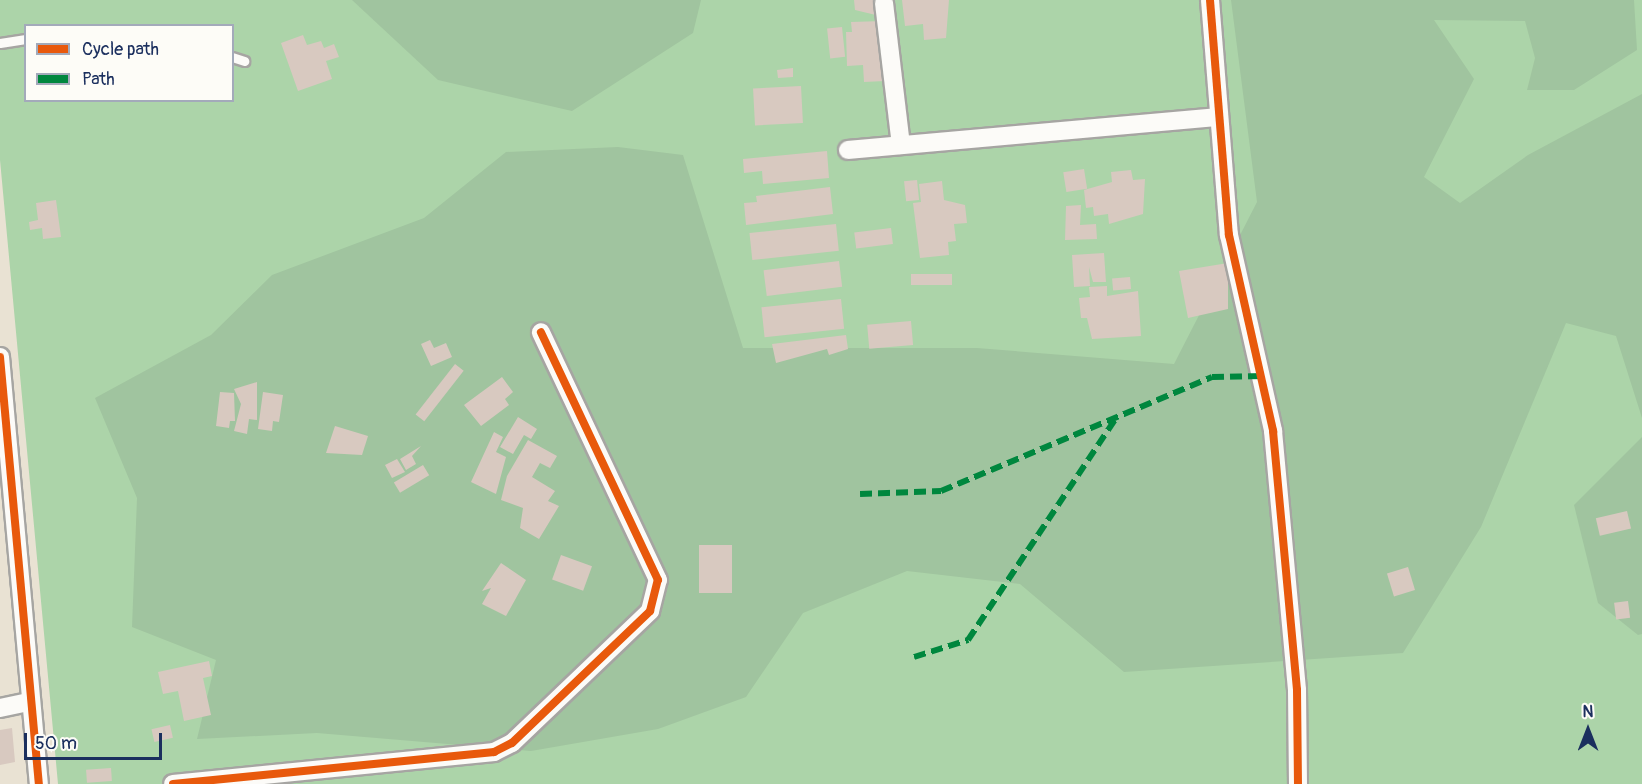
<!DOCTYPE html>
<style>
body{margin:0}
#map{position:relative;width:1642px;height:784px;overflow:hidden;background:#e9e2d3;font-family:Pangolin,sans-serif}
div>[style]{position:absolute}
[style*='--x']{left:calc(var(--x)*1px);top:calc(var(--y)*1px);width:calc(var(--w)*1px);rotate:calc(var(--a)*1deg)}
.green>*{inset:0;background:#acd4a9}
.forest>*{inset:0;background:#a0c49f}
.building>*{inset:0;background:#d8c9c0;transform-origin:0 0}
.roads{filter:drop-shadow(2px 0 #a6a5a2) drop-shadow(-2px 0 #a6a5a2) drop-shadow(0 2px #a6a5a2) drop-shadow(0 -2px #a6a5a2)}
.lane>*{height:9px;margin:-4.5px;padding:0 4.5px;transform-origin:4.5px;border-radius:4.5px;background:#fcfbf8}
.street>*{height:18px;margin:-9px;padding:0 9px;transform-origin:9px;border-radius:9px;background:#fcfbf8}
.quiet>*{height:6px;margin-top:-3px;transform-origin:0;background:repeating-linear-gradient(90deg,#00873e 0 12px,transparent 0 18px)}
.cycleway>*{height:8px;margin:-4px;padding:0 4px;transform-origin:4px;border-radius:4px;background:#e8590c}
span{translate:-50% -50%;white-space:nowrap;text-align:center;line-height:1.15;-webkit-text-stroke:4.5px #fdfcf7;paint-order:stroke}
.legend{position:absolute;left:24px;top:24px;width:210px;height:78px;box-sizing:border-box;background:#fdfcf7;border:2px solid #a3aaba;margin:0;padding:8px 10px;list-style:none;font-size:18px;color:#1b2f5e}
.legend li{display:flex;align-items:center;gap:12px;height:30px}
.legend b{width:30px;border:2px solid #a3aaba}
.north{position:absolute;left:1558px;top:700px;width:60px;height:60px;-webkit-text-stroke:4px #fdfcf7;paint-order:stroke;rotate:0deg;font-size:16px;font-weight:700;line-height:24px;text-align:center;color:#1b2f5e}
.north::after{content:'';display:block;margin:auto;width:21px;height:27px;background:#1b2f5e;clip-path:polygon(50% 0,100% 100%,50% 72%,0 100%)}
.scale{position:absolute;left:24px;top:733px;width:138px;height:27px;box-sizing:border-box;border:3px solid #1b2f5e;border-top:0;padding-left:8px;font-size:18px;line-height:21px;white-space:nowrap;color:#1b2f5e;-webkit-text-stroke:4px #fdfcf7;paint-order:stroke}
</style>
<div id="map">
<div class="green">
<div style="clip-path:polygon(evenodd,0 0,1642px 0,1642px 784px,58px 784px,0 160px,0 0,26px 26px,232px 26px,232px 100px,26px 100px,26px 26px)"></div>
</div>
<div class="forest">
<div style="clip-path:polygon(352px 0,701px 0,693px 33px,572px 111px,438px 80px)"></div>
<div style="clip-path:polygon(1231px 0,1634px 0,1637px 50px,1574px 90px,1527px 90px,1535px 58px,1525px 21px,1434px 20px,1474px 79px,1424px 177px,1460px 203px,1528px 155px,1642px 94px,1642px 418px,1616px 336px,1566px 323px,1481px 527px,1403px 653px,1124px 672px,1020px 584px,907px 571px,803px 613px,746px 697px,658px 729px,531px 751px,317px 733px,197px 739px,216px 660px,132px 627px,137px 498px,95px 398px,211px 335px,272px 275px,424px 218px,506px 152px,618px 147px,683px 155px,743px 348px,977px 348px,1174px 364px,1257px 202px)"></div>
<div style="clip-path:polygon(1642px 437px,1642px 634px,1638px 635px,1598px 603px,1574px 505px)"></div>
</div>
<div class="building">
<div style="clip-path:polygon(854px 0,879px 0,880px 16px,855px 10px)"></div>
<div style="clip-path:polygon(902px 0,949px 0,946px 38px,924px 40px,923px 24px,905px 26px)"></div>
<div style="clip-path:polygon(883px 21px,885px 81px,864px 82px,863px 65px,847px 66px,846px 32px,852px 32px,851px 22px)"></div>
<div style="left:842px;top:27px;width:30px;height:15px;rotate:84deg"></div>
<div style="clip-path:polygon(303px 35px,307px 45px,321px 41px,324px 48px,334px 44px,339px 57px,326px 61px,332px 79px,298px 91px,281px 43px)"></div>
<div style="clip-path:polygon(793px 68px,793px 77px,778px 78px,777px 70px)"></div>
<div style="left:801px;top:86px;width:37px;height:48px;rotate:87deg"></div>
<div style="clip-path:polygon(827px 151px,829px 178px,763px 184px,762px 171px,744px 173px,743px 159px)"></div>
<div style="left:1084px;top:169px;width:20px;height:21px;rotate:81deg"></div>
<div style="clip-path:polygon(1131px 170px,1133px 180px,1145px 179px,1143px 214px,1109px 224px,1108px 214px,1094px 216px,1093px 207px,1086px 208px,1084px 190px,1112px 182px,1111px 172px)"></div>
<div style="left:917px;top:180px;width:20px;height:13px;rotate:84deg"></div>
<div style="clip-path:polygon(942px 181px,944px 200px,965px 205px,967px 223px,954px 224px,956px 241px,948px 242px,949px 255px,920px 258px,913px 203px,921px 202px,919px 184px)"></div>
<div style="clip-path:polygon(830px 187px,833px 214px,746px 225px,744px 203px,757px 202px,756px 196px)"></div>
<div style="clip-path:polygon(56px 200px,61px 237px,43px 239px,42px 228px,30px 230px,29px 222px,38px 220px,36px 203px)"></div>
<div style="clip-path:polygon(1081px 205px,1080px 225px,1096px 224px,1097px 239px,1065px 240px,1066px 206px)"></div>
<div style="left:836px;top:224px;width:27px;height:87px;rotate:84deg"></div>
<div style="left:891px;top:228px;width:16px;height:37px;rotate:83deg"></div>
<div style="clip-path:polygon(1104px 253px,1106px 282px,1093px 282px,1089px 267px,1090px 286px,1074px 287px,1072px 255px)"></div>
<div style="left:839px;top:261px;width:26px;height:76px;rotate:83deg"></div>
<div style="clip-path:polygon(1228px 263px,1228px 309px,1188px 318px,1179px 271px)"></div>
<div style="left:952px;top:274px;width:11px;height:41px;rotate:90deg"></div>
<div style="left:1130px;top:277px;width:12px;height:18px;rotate:85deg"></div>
<div style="clip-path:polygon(1107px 286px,1107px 296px,1138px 291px,1141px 336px,1092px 339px,1087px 318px,1081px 318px,1079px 298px,1090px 297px,1089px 287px)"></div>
<div style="left:841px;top:299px;width:30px;height:80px;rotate:84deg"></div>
<div style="left:911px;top:321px;width:24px;height:44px;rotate:85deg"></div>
<div style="clip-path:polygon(846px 335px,848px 349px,829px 355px,827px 349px,776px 363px,772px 344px)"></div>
<div style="clip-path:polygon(430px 340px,434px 348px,446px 343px,452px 357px,431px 366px,421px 344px)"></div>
<div style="left:455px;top:364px;width:11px;height:64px;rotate:38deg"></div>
<div style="clip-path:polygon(502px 377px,513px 392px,505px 399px,509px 405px,481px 426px,464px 405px)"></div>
<div style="clip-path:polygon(257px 382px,257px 420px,249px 419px,247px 434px,234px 431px,241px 404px,234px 389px)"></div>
<div style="clip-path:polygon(220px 392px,234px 393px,235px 421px,230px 421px,229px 428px,216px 426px)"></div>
<div style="clip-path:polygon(263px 392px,283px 395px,279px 422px,273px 421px,272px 431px,258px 429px)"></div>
<div style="clip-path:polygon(518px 417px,537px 429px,531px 439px,524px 435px,513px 454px,500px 447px)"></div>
<div style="clip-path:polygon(335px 426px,368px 436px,362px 455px,326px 453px)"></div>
<div style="clip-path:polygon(494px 432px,503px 437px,496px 452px,506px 457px,496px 494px,471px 482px)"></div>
<div style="clip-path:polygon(528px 440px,557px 456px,550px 468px,540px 463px,532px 477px,555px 491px,548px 501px,559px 506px,539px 539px,520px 528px,523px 508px,501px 500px,507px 476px)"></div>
<div style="clip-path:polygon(421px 446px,412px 456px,416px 464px,406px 470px,400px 459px)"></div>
<div style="clip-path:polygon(397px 459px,405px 472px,392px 478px,385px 465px)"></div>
<div style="left:423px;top:465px;width:12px;height:34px;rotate:59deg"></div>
<div style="left:1627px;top:511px;width:18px;height:32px;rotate:77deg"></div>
<div style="left:699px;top:545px;width:33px;height:48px"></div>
<div style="left:561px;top:555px;width:33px;height:26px;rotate:20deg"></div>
<div style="clip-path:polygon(501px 563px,526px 580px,506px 616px,482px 604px,491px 588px,482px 591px)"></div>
<div style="left:1408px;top:567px;width:24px;height:22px;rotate:73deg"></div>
<div style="left:1628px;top:601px;width:17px;height:14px;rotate:83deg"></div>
<div style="clip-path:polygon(209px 661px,212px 676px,203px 678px,211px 715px,184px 721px,178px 691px,163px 694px,158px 672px)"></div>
<div style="left:170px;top:725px;width:13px;height:19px;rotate:77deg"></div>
<div style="clip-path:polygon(12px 728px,15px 762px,0 765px,0 730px)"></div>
<div style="left:111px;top:768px;width:13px;height:25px;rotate:86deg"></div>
</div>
<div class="roads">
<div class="lane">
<div style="--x:0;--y:43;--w:26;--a:-9"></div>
<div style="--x:232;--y:57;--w:13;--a:18"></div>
</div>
<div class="street">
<div style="--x:1210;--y:0;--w:236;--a:85.4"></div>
<div style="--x:1229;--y:235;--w:201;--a:77.3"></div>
<div style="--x:1273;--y:431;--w:260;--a:84.7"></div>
<div style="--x:1297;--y:690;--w:94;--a:89.4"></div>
<div style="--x:884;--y:3;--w:143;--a:83.2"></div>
<div style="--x:848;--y:150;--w:372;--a:-5.1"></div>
<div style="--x:0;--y:357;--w:429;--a:84.8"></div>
<div style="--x:0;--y:708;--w:29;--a:-12"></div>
<div style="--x:173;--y:784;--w:323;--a:-5.7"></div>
<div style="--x:494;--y:752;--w:20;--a:-27"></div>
<div style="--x:512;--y:743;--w:191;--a:-43.7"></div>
<div style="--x:650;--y:611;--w:32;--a:-76"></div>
<div style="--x:658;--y:580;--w:274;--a:-115.3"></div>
</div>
</div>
<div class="quiet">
<div style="--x:860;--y:494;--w:81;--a:-2.1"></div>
<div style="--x:941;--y:491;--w:294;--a:-22.8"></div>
<div style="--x:1212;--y:377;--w:53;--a:-1.1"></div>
<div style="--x:914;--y:657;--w:57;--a:-17.5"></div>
<div style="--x:968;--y:640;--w:267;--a:-56.3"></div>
</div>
<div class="cycleway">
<div style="--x:1210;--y:0;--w:236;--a:85.4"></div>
<div style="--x:1229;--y:235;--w:201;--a:77.3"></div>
<div style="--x:1273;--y:431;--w:260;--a:84.7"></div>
<div style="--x:1297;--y:690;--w:94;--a:89.4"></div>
<div style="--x:0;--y:357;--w:429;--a:84.8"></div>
<div style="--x:173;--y:784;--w:323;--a:-5.7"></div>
<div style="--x:494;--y:752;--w:20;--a:-27"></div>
<div style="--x:512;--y:743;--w:191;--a:-43.7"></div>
<div style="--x:650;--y:611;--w:32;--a:-76"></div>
<div style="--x:658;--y:580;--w:274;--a:-115.3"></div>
</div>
<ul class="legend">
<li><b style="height:8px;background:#e8590c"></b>Cycle path</li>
<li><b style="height:8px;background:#00873e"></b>Path</li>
</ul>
<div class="north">N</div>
<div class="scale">50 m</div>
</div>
